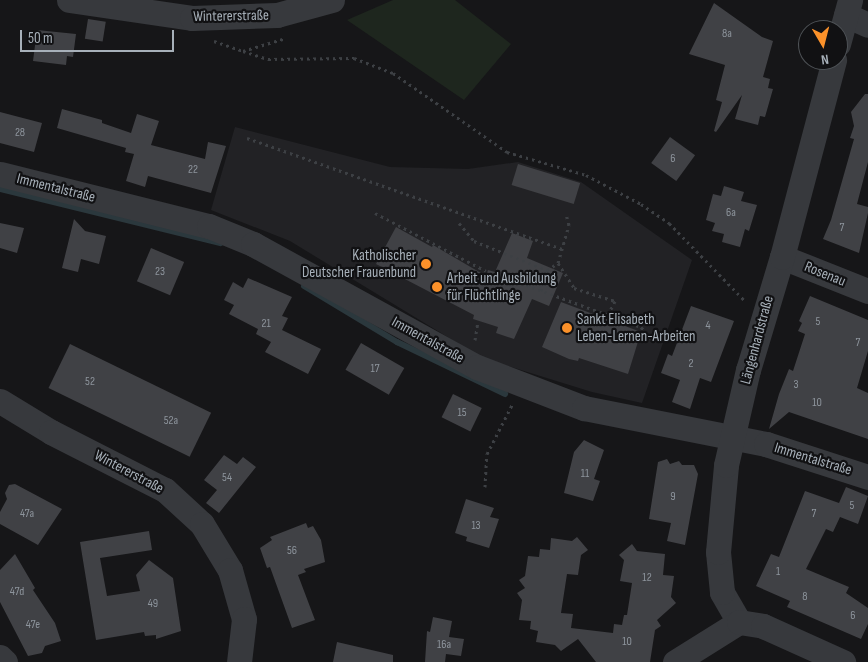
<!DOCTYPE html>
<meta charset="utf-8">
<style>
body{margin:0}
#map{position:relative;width:868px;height:662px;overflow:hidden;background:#161618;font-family:"Sofia Sans Condensed",sans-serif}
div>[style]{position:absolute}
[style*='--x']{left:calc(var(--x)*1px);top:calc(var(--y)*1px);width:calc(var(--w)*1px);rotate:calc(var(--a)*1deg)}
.built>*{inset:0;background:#222225}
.green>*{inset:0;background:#1e261e}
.stream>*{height:6px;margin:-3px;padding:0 3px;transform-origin:3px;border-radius:3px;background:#2b383d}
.building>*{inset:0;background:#404145;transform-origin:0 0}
.path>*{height:3px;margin-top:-1.5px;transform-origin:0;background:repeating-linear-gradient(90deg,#3d4044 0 2.5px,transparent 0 6.5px)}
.minor>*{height:25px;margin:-12.5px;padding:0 12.5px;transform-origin:12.5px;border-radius:12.5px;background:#37393d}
.dots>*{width:14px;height:14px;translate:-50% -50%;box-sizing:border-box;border:2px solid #111113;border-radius:50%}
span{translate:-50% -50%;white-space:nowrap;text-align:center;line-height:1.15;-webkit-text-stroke:4.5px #111113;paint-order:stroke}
.number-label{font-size:12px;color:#8d949c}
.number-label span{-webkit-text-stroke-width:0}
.street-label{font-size:15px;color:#a7b0b9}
.poi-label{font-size:15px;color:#a7b0b9}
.right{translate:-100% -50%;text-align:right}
.left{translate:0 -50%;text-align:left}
.north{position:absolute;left:798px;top:20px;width:50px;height:50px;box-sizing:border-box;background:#111113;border:1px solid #4d5155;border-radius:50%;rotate:172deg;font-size:14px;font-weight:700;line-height:20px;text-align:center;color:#a7b0b9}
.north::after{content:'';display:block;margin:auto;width:18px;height:22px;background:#fb912a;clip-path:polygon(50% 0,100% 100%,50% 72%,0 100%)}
.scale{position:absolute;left:20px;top:30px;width:154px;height:22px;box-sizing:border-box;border:2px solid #a7b0b9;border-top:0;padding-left:6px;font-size:15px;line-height:18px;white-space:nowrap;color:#a7b0b9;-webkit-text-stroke:4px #111113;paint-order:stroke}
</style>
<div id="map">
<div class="built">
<div style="clip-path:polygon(235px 127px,390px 167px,468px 169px,518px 162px,581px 182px,692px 260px,642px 403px,592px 392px,482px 358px,290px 241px,211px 210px)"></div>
</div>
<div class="green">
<div style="clip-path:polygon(393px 0,455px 0,511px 44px,464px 100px,347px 20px)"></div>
</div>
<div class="stream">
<div style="--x:0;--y:189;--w:227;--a:13.8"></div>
<div style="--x:304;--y:286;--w:109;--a:31.1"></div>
<div style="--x:397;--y:342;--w:120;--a:25.7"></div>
</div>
<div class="building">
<div style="clip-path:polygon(714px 3px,762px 37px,773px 41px,763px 77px,770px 79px,768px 88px,773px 89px,765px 117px,760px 116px,758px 125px,735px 119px,742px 95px,716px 132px,714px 131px,722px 102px,716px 100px,725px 65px,689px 54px)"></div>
<div style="left:88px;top:19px;width:18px;height:20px;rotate:9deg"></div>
<div style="clip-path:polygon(37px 30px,76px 34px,73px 57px,67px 56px,66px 65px,33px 61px)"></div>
<div style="clip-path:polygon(865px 94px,868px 94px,868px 162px,857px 204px,868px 207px,868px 213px,859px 253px,823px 239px,831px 220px,854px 139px,850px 138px,854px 126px,851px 112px)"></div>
<div style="clip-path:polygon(62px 109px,102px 120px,102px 123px,131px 133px,137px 114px,159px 121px,151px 145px,205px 159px,208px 142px,226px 146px,211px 193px,148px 176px,145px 187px,126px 181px,134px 154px,125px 152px,126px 148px,57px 128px)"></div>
<div style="clip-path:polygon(0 112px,42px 123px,34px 152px,0 143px)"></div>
<div style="left:670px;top:137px;width:31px;height:32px;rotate:36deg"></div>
<div style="left:518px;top:164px;width:65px;height:22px;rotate:17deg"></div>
<div style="clip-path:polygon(724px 186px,744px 192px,741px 201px,757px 205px,749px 231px,745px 229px,740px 247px,722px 242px,724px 234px,712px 231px,715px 223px,706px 220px,713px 194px,721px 196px)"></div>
<div style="clip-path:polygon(74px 219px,85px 231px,106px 236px,99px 264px,81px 259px,78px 272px,62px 268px)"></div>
<div style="clip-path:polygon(0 223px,24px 228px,17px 253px,0 248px)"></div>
<div style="clip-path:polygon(396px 227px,432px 247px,433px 245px,486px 276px,488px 270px,495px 272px,512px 233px,533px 241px,527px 258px,563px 273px,549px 306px,532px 299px,514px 339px,496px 333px,498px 327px,473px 319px,474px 315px,376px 264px)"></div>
<div style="left:151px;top:248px;width:36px;height:36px;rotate:23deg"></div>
<div style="clip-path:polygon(248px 278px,292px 297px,282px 316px,288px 318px,282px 330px,321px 349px,308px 374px,265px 352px,271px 342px,256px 334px,258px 329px,229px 314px,234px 305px,224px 300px,233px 282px,243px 288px)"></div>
<div style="clip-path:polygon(810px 296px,868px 320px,868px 351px,857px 388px,868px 393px,868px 439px,789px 412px,769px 429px,779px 394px,789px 369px,793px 371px,805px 334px,798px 331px,802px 323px,799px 321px)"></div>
<div style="clip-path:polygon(561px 302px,641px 332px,628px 374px,579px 358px,578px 361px,569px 359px,542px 347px)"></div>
<div style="clip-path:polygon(691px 306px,734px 321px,711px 382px,700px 378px,690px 409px,672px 402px,680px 380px,661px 373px,668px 354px,672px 356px)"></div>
<div style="left:361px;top:343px;width:50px;height:31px;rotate:30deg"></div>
<div style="left:70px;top:344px;width:157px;height:49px;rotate:26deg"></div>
<div style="left:453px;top:394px;width:32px;height:26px;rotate:26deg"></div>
<div style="clip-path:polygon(584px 440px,604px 450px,594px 479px,600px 481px,593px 501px,564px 493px,574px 452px)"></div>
<div style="clip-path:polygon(224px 455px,237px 464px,243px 457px,256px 467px,219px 513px,206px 503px,217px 490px,204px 480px)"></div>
<div style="clip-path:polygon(667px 459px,670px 464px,679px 461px,682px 465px,694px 465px,698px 474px,685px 545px,667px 541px,671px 523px,649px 519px,658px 462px)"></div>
<div style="clip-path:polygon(15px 484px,62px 509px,38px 545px,0 524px,0 512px,7px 499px,5px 493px,9px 485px)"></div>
<div style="clip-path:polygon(846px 487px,868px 496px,858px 524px,840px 517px,833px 532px,826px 529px,806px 569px,849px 587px,846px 593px,868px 608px,868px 624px,861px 639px,787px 607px,790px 601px,756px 586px,771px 554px,779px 557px,805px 491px,839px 503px)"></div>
<div style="clip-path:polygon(466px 499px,494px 508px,490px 517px,499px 519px,489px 548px,466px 541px,467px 537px,455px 533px)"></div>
<div style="clip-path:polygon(306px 523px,308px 528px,313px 526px,321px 540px,325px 562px,304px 569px,306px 572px,298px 575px,315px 620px,292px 628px,270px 567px,267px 568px,260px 548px,272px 540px,270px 537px)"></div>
<div style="clip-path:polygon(149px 531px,152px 550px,100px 558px,107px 596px,140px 591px,136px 575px,149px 560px,173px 578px,181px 631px,156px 639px,156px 635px,145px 636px,144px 632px,96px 640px,80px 542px)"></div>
<div style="clip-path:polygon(577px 537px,588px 550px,581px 555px,578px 575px,567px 574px,561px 613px,573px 614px,571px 628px,613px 633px,614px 624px,622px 625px,624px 615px,627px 615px,632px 583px,620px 581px,624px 560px,619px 555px,632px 544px,637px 551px,665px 554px,663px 575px,674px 576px,671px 597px,676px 603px,657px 620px,661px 626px,655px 630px,650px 662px,596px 662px,578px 639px,561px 651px,555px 645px,536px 642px,538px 631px,530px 629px,531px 621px,519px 620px,522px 600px,517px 593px,525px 588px,519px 580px,525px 576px,528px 556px,539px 557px,540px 549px,550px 550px,551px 538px,572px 541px)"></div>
<div style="clip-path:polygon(15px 554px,35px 588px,33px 590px,55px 623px,61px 641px,45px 646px,42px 653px,28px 656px,0 602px,0 570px)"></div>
<div style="clip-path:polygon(433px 617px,452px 621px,449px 637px,464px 639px,461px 656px,446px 654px,445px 662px,425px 662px,427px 631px,430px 632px)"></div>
<div style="clip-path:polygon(337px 642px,393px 655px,393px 662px,333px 662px)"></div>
</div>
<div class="path">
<div style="--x:214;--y:41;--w:31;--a:19"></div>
<div style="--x:243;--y:51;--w:45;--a:-16.8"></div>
<div style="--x:243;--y:51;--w:26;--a:18"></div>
<div style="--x:268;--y:59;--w:86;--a:-0.7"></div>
<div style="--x:354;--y:58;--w:42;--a:21"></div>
<div style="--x:393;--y:73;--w:139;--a:34.7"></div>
<div style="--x:507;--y:152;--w:82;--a:16.2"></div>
<div style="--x:586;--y:175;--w:62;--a:27.8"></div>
<div style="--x:641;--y:204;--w:34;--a:34"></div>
<div style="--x:669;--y:223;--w:110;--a:45.7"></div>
<div style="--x:247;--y:138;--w:334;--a:19.4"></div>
<div style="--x:375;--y:213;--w:125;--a:27.6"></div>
<div style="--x:459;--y:223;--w:23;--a:50"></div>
<div style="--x:474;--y:241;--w:79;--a:21.7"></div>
<div style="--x:558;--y:263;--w:30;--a:57"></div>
<div style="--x:574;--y:288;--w:43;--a:17.6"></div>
<div style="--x:615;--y:301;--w:16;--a:117"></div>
<div style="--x:526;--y:285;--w:122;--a:20.1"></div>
<div style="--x:641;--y:327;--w:18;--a:49"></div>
<div style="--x:541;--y:291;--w:22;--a:-74"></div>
<div style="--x:547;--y:270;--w:13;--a:-32"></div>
<div style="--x:558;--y:263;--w:40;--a:-74"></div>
<div style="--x:569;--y:225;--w:11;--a:-105"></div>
<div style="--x:475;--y:340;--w:19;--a:-81"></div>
<div style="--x:485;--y:487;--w:33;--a:-87"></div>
<div style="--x:487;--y:454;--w:57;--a:-63"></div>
</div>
<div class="minor">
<div style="--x:69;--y:0;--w:124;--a:8.3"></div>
<div style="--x:192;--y:18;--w:85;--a:-2"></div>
<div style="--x:277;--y:15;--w:57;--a:-15.3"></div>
<div style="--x:846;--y:15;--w:24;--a:24"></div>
<div style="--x:838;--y:44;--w:46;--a:-74.7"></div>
<div style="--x:0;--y:174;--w:215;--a:14"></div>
<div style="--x:209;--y:226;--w:48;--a:22.2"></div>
<div style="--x:253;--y:244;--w:256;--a:28.8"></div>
<div style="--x:477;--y:367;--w:115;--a:21"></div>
<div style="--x:584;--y:408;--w:186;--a:11.2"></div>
<div style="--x:766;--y:444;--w:107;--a:17.9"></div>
<div style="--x:782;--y:257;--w:92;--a:21.6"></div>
<div style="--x:0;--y:401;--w:60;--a:31.3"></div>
<div style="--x:51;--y:432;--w:128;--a:27"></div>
<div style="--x:165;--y:490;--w:50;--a:42.6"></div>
<div style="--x:202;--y:524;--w:54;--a:58.7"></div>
<div style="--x:230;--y:570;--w:51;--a:74.1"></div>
<div style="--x:244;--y:619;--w:43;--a:96.6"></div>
<div style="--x:739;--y:622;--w:34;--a:-120"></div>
<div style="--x:722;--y:592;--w:40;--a:-95.7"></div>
<div style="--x:718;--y:552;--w:87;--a:-84.7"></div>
<div style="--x:726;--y:465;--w:98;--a:-77"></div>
<div style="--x:748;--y:370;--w:118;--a:-73.3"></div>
<div style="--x:782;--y:257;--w:204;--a:-75.2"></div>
<div style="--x:0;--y:657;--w:7;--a:45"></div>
<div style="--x:675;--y:662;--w:75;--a:-32"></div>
<div style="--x:739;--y:622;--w:24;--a:9"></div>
<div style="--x:763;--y:626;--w:88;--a:24.2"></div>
</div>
<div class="dots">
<div style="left:426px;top:264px;background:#fb912a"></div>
<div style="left:437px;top:287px;background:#fb912a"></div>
<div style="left:567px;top:328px;background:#fb912a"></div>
</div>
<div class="number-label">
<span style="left:727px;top:34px">8a</span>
<span style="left:20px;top:133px">28</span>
<span style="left:673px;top:159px">6</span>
<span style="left:193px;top:170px">22</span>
<span style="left:731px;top:213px">6a</span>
<span style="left:842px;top:228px">7</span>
<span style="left:160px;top:272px">23</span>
<span style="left:818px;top:322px">5</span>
<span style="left:266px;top:324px">21</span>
<span style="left:708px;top:326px">4</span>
<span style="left:858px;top:343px">7</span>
<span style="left:691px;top:364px">2</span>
<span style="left:375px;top:369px">17</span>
<span style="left:90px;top:382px">52</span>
<span style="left:796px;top:385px">3</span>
<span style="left:817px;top:403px">10</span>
<span style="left:462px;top:413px">15</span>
<span style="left:171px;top:421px">52a</span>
<span style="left:585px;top:474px">11</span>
<span style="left:227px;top:478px">54</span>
<span style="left:673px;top:497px">9</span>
<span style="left:852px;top:506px">5</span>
<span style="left:27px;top:514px">47a</span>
<span style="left:814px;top:514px">7</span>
<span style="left:476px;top:526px">13</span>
<span style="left:292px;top:551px">56</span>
<span style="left:778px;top:572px">1</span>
<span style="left:647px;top:578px">12</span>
<span style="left:17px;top:592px">47d</span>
<span style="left:805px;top:597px">8</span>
<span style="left:153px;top:604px">49</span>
<span style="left:853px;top:616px">6</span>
<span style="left:33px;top:625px">47e</span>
<span style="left:627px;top:642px">10</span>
<span style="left:444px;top:645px">16a</span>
</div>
<div class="street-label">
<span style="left:231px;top:16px;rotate:-1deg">Wintererstraße</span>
<span style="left:56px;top:188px;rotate:14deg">Immentalstraße</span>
<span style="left:825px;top:274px;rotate:22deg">Rosenau</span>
<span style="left:428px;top:340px;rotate:29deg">Immentalstraße</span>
<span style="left:757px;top:340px;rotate:-75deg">Längenhardstraße</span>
<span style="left:813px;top:459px;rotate:17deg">Immentalstraße</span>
<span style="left:129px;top:472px;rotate:28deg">Wintererstraße</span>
</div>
<div class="poi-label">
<span class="right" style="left:416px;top:264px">Katholischer<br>Deutscher Frauenbund</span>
<span class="left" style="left:447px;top:287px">Arbeit und Ausbildung<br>für Flüchtlinge</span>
<span class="left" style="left:577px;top:328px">Sankt Elisabeth<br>Leben-Lernen-Arbeiten</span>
</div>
<div class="north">N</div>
<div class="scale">50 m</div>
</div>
